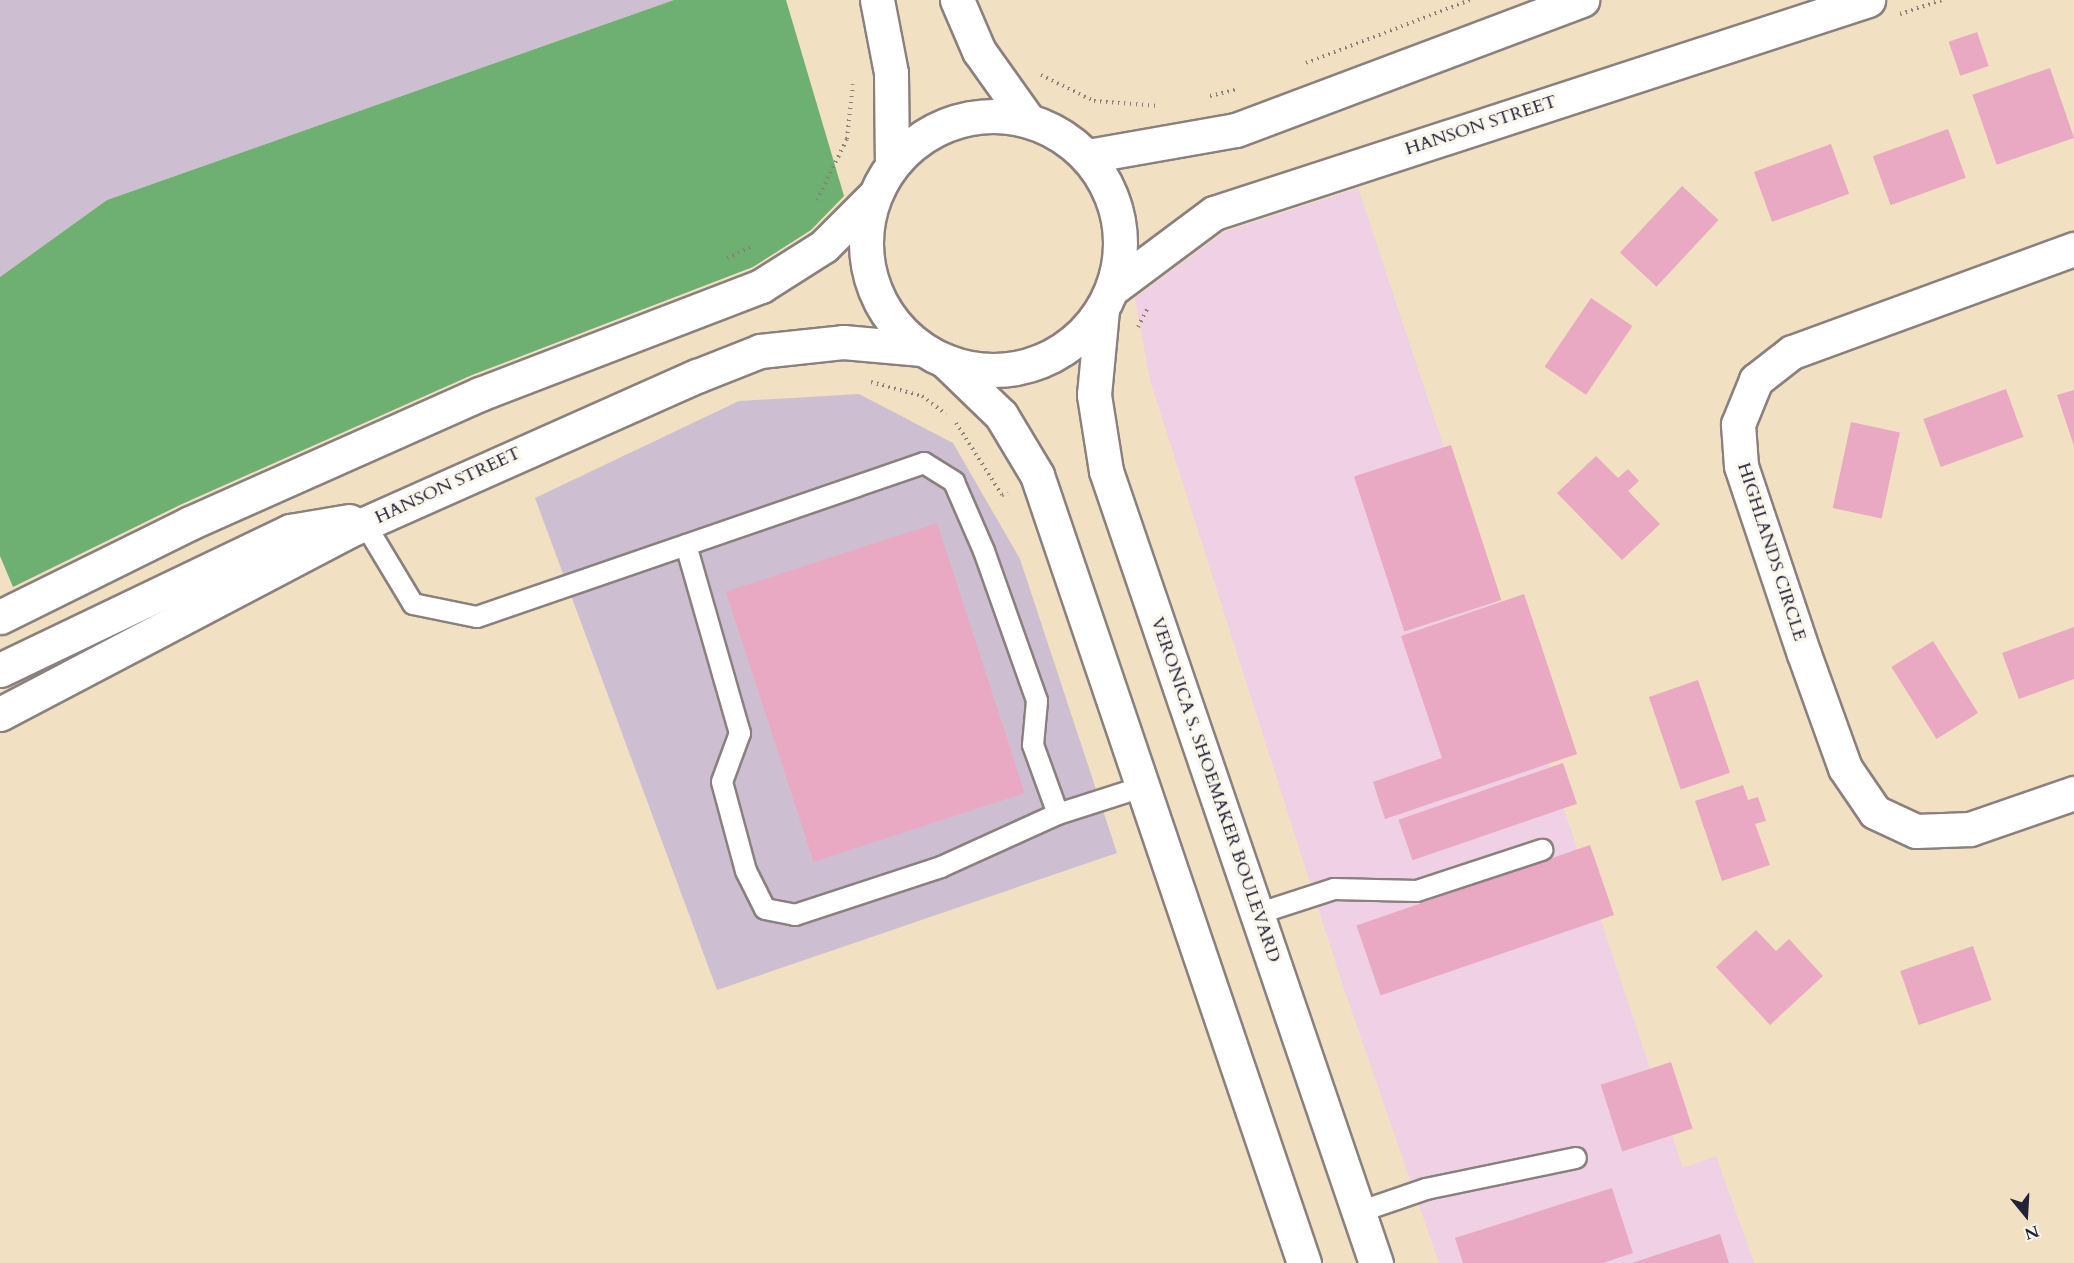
<!DOCTYPE html>
<style>
body{margin:0}
#map{position:relative;width:2074px;height:1263px;overflow:hidden;background:#f1e0c2;font-family:Cardo,serif}
div>[style]{position:absolute}
[style*='--x']{left:calc(var(--x)*1px);top:calc(var(--y)*1px);width:calc(var(--w)*1px);rotate:calc(var(--a)*1deg)}
.built>*{inset:0;background:#f0d0e4}
.industrial>*{inset:0;background:#cebed1}
.forest>*{inset:0;background:#6eaf72}
.building>*{inset:0;background:#e9a9c2;transform-origin:0 0}
.path>*{height:4px;margin-top:-2px;transform-origin:0;background:repeating-linear-gradient(90deg,#8a817e 0 1.5px,transparent 0 6px)}
.roads{filter:drop-shadow(2px 0 #8a817e) drop-shadow(-2px 0 #8a817e) drop-shadow(0 2px #8a817e) drop-shadow(0 -2px #8a817e)}
.service>*{height:20px;margin:-10px;padding:0 10px;transform-origin:10px;border-radius:10px;background:#fff}
.minor>*{height:33px;margin:-16.5px;padding:0 16.5px;transform-origin:16.5px;border-radius:16.5px;background:#fff}
.tertiary>*{height:33px;margin:-16.5px;padding:0 16.5px;transform-origin:16.5px;border-radius:16.5px;background:#fff}
.tertiary>.ring{margin:-16.5px;padding:0;box-sizing:content-box;background:none;border:33px solid #fff;border-radius:50%}
span{translate:-50% -50%;white-space:nowrap;text-align:center;line-height:1.15;-webkit-text-stroke:6px #fbf7ec;paint-order:stroke}
.street-label{font-size:18px;color:#22223b}
.north{position:absolute;left:1996px;top:1185px;width:60px;height:60px;-webkit-text-stroke:4px #fbf7ec;paint-order:stroke;rotate:162deg;font-size:16px;font-weight:700;line-height:24px;text-align:center;color:#22223b}
.north::after{content:'';display:block;margin:auto;width:21px;height:27px;background:#22223b;clip-path:polygon(50% 0,100% 100%,50% 72%,0 100%)}
</style>
<div id="map">
<div class="built">
<div style="clip-path:polygon(1358px 188px,1683px 1168px,1716px 1156px,1754px 1263px,1439px 1263px,1342px 983px,1150px 380px,1135px 298px,1224px 232px)"></div>
</div>
<div class="industrial">
<div style="clip-path:polygon(0 0,674px 0,107px 200px,0 277px)"></div>
<div style="clip-path:polygon(859px 394px,953px 443px,1020px 559px,1117px 853px,717px 990px,535px 498px,739px 401px)"></div>
</div>
<div class="forest">
<div style="clip-path:polygon(674px 0,786px 0,844px 196px,811px 230px,753px 267px,472px 375px,182px 504px,13px 587px,0 556px,0 277px,107px 200px)"></div>
</div>
<div class="building">
<div style="left:1977px;top:32px;width:36px;height:30px;rotate:71deg"></div>
<div style="left:2050px;top:68px;width:74px;height:82px;rotate:71deg"></div>
<div style="left:1948px;top:129px;width:52px;height:80px;rotate:70deg"></div>
<div style="left:1831px;top:144px;width:53px;height:82px;rotate:70deg"></div>
<div style="left:1682px;top:186px;width:50px;height:91px;rotate:43deg"></div>
<div style="left:1591px;top:298px;width:50px;height:83px;rotate:34deg"></div>
<div style="left:2006px;top:389px;width:51px;height:88px;rotate:70deg"></div>
<div style="clip-path:polygon(2074px 390px,2074px 446px,2057px 395px)"></div>
<div style="left:1851px;top:422px;width:50px;height:88px;rotate:12deg"></div>
<div style="left:1451px;top:445px;width:163px;height:102px;rotate:72deg"></div>
<div style="clip-path:polygon(1596px 456px,1618px 478px,1628px 469px,1639px 481px,1628px 491px,1660px 524px,1622px 560px,1557px 493px)"></div>
<div style="left:937px;top:523px;width:284px;height:222px;rotate:72deg"></div>
<div style="clip-path:polygon(1524px 594px,1577px 754px,1385px 819px,1373px 782px,1442px 758px,1401px 636px)"></div>
<div style="clip-path:polygon(2074px 627px,2074px 679px,2019px 699px,2002px 653px)"></div>
<div style="left:1933px;top:641px;width:85px;height:49px;rotate:58deg"></div>
<div style="left:1698px;top:680px;width:98px;height:52px;rotate:71deg"></div>
<div style="left:1563px;top:763px;width:43px;height:174px;rotate:71deg"></div>
<div style="clip-path:polygon(1743px 785px,1748px 800px,1758px 797px,1766px 821px,1755px 824px,1770px 865px,1722px 881px,1695px 801px)"></div>
<div style="left:1590px;top:845px;width:74px;height:247px;rotate:71deg"></div>
<div style="clip-path:polygon(1756px 930px,1776px 951px,1789px 939px,1823px 976px,1770px 1025px,1716px 967px)"></div>
<div style="left:1973px;top:946px;width:57px;height:77px;rotate:71deg"></div>
<div style="left:1671px;top:1062px;width:70px;height:74px;rotate:72deg"></div>
<div style="clip-path:polygon(1612px 1188px,1633px 1253px,1603px 1263px,1463px 1263px,1455px 1238px)"></div>
<div style="clip-path:polygon(1720px 1234px,1729px 1263px,1632px 1263px)"></div>
</div>
<div class="path">
<div style="--x:1900;--y:14;--w:44;--a:-18.4"></div>
<div style="--x:1306;--y:63;--w:176;--a:-21"></div>
<div style="--x:1041;--y:75;--w:59;--a:26.1"></div>
<div style="--x:1094;--y:101;--w:65;--a:4.4"></div>
<div style="--x:1210;--y:96;--w:29;--a:-14"></div>
<div style="--x:817;--y:200;--w:68;--a:-63.8"></div>
<div style="--x:847;--y:139;--w:55;--a:-83.8"></div>
<div style="--x:727;--y:258;--w:29;--a:-25"></div>
<div style="--x:1138;--y:327;--w:20;--a:-63"></div>
<div style="--x:871;--y:382;--w:53;--a:15.4"></div>
<div style="--x:922;--y:396;--w:30;--a:37"></div>
<div style="--x:956;--y:423;--w:85;--a:57.4"></div>
<div style="--x:1002;--y:495;--w:6;--a:-18"></div>
</div>
<div class="roads">
<div class="service">
<div style="--x:365;--y:524;--w:93;--a:59"></div>
<div style="--x:413;--y:604;--w:65;--a:11.5"></div>
<div style="--x:477;--y:617;--w:473;--a:-19"></div>
<div style="--x:924;--y:463;--w:36;--a:32"></div>
<div style="--x:954;--y:482;--w:75;--a:66.5"></div>
<div style="--x:984;--y:551;--w:159;--a:70.5"></div>
<div style="--x:1037;--y:701;--w:44;--a:95.2"></div>
<div style="--x:1033;--y:745;--w:73;--a:70.1"></div>
<div style="--x:686;--y:545;--w:196;--a:74"></div>
<div style="--x:740;--y:733;--w:52;--a:110.2"></div>
<div style="--x:722;--y:782;--w:92;--a:74.9"></div>
<div style="--x:746;--y:871;--w:42;--a:63.4"></div>
<div style="--x:765;--y:909;--w:31;--a:11"></div>
<div style="--x:795;--y:915;--w:154;--a:-18.2"></div>
<div style="--x:941;--y:867;--w:128;--a:-24.4"></div>
<div style="--x:1058;--y:814;--w:91;--a:-17.8"></div>
<div style="--x:1257;--y:914;--w:81;--a:-18"></div>
<div style="--x:1334;--y:889;--w:83;--a:1.4"></div>
<div style="--x:1417;--y:891;--w:132;--a:-18.2"></div>
<div style="--x:1359;--y:1212;--w:71;--a:-18.9"></div>
<div style="--x:1426;--y:1189;--w:153;--a:-11.7"></div>
</div>
<div class="minor">
<div style="--x:2074;--y:249;--w:300;--a:159.9"></div>
<div style="--x:1792;--y:352;--w:46;--a:142.1"></div>
<div style="--x:1756;--y:380;--w:48;--a:112.2"></div>
<div style="--x:1738;--y:424;--w:42;--a:85.9"></div>
<div style="--x:1741;--y:466;--w:198;--a:71.5"></div>
<div style="--x:1804;--y:654;--w:121;--a:70.2"></div>
<div style="--x:1845;--y:768;--w:53;--a:55.7"></div>
<div style="--x:1875;--y:812;--w:45;--a:24.9"></div>
<div style="--x:1916;--y:831;--w:54;--a:-2.1"></div>
<div style="--x:1970;--y:829;--w:110;--a:-19.1"></div>
</div>
<div class="tertiary">
<div style="--x:877;--y:0;--w:74;--a:79.1"></div>
<div style="--x:891;--y:73;--w:91;--a:89.4"></div>
<div style="--x:957;--y:0;--w:56;--a:66.7"></div>
<div style="--x:979;--y:51;--w:85;--a:54.6"></div>
<div class="ring" style="left:866px;top:116px;width:221px;height:221px"></div>
<div style="--x:1088;--y:156;--w:150;--a:-10"></div>
<div style="--x:1236;--y:130;--w:370;--a:-20.6"></div>
<div style="--x:1112;--y:289;--w:127;--a:-36.7"></div>
<div style="--x:1214;--y:213;--w:688;--a:-18.04"></div>
<div style="--x:1102;--y:310;--w:85;--a:95.4"></div>
<div style="--x:1094;--y:395;--w:77;--a:81"></div>
<div style="--x:1106;--y:471;--w:837;--a:71.18"></div>
<div style="--x:945;--y:361;--w:78;--a:44"></div>
<div style="--x:1001;--y:415;--w:70;--a:59"></div>
<div style="--x:1037;--y:475;--w:832;--a:71.28"></div>
<div style="--x:0;--y:617;--w:212;--a:-26.3"></div>
<div style="--x:190;--y:523;--w:317;--a:-24"></div>
<div style="--x:480;--y:394;--w:301;--a:-21"></div>
<div style="--x:761;--y:286;--w:75;--a:-32.4"></div>
<div style="--x:824;--y:246;--w:69;--a:-45"></div>
<div style="--x:0;--y:670;--w:322;--a:-25.6"></div>
<div style="--x:290;--y:531;--w:60;--a:-9.6"></div>
<div style="--x:0;--y:714;--w:391;--a:-27.7"></div>
<div style="--x:346;--y:532;--w:384;--a:-24"></div>
<div style="--x:697;--y:376;--w:68;--a:-21.6"></div>
<div style="--x:760;--y:351;--w:83;--a:-6.2"></div>
<div style="--x:843;--y:342;--w:79;--a:5.1"></div>
</div>
</div>
<div class="street-label">
<span style="left:1481px;top:126px;rotate:-18deg">HANSON STREET</span>
<span style="left:448px;top:486px;rotate:-25deg">HANSON STREET</span>
<span style="left:1771px;top:552px;rotate:72deg">HIGHLANDS CIRCLE</span>
<span style="left:1215px;top:790px;rotate:71deg">VERONICA S. SHOEMAKER BOULEVARD</span>
</div>
<div class="north">N</div>
</div>
